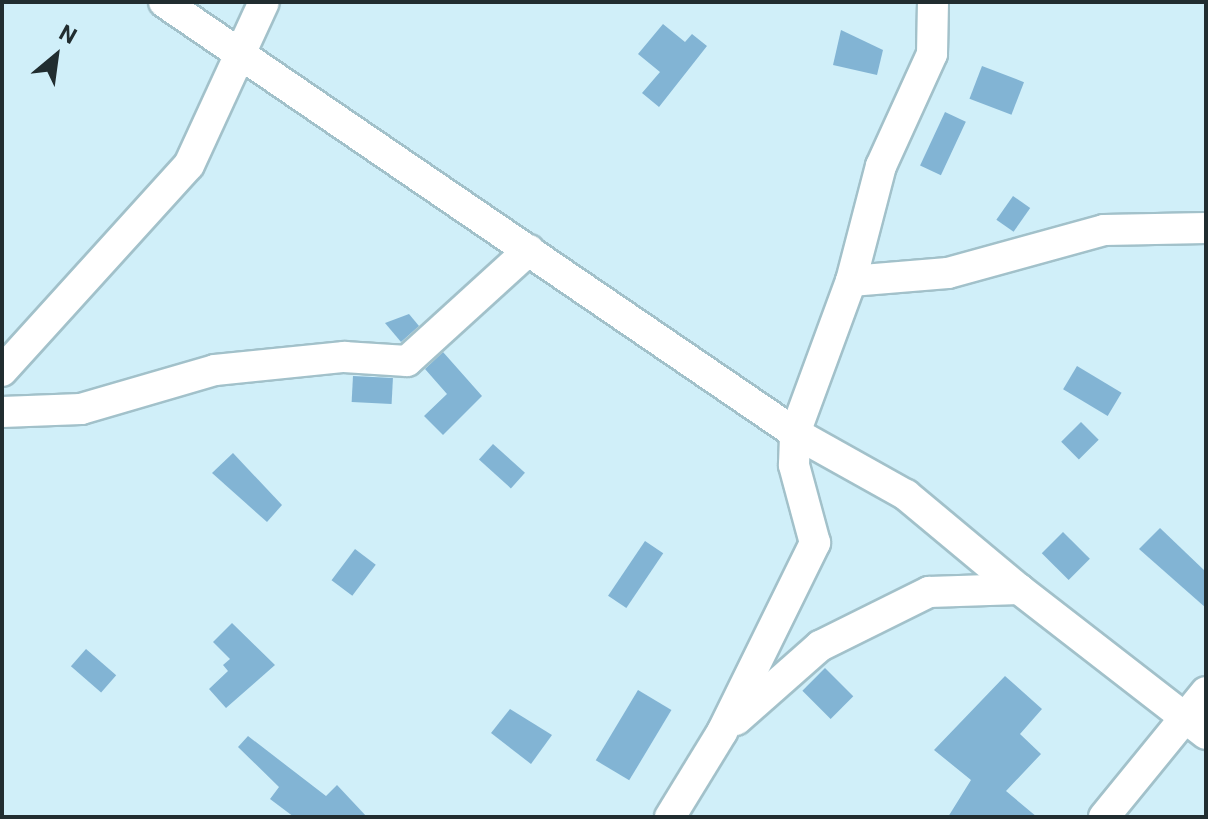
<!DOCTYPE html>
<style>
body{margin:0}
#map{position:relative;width:1208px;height:819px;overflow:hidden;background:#d0eff9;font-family:Roboto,sans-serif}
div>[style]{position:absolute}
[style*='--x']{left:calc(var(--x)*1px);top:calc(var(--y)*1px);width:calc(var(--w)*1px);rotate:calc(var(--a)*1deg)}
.building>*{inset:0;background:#82b4d4;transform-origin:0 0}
.roads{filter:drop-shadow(2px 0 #a2c1ca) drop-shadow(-2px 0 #a2c1ca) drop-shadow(0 2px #a2c1ca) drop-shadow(0 -2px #a2c1ca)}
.minor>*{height:30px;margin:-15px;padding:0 15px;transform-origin:15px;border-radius:15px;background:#fff}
span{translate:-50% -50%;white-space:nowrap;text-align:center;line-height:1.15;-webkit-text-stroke:6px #d0eff9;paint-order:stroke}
.frame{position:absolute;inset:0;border:4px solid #212d30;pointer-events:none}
.north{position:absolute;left:16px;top:16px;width:80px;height:80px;-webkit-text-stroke:6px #d0eff9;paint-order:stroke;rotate:29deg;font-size:22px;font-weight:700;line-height:32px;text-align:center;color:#212d30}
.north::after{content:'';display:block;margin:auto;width:28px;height:36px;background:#212d30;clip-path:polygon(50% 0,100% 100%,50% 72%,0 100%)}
</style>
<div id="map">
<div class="building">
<div style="clip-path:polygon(663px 24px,685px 42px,692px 34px,707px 46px,659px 107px,642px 93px,660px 72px,638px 54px)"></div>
<div style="clip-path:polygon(841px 30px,883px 50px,877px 75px,833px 65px)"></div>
<div style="left:982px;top:66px;width:45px;height:35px;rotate:21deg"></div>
<div style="left:945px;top:112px;width:23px;height:59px;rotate:25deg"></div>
<div style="left:1013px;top:196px;width:21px;height:29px;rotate:35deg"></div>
<div style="clip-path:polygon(409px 314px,419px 326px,401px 342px,385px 323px)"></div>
<div style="clip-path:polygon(443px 352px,482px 396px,443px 435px,424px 416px,447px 394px,425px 369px)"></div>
<div style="left:1077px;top:366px;width:52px;height:27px;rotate:31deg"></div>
<div style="left:353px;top:376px;width:40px;height:26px;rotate:3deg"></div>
<div style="left:1081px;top:422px;width:25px;height:28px;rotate:45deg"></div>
<div style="left:493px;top:444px;width:43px;height:21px;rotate:42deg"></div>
<div style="clip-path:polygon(233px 453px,282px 505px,267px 522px,212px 473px)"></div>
<div style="clip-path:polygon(1160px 528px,1206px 572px,1206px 608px,1139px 549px)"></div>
<div style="left:1063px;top:532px;width:38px;height:30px;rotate:45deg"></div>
<div style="left:645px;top:541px;width:22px;height:66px;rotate:34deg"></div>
<div style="left:355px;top:549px;width:26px;height:39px;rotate:37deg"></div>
<div style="clip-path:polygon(232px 623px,275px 665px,226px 708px,209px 689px,228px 671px,223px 665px,230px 659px,213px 642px)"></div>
<div style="left:86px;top:649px;width:40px;height:23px;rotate:41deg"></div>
<div style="left:825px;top:668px;width:40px;height:32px;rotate:45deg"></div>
<div style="clip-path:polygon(1005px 676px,1042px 709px,1020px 734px,1041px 754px,1006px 791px,1037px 817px,948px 817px,971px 780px,934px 750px)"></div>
<div style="left:638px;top:690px;width:39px;height:82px;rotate:31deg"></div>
<div style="clip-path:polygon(510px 709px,552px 735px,531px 764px,491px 733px)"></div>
<div style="clip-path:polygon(248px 736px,326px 796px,337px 785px,367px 817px,294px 817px,270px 799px,279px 787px,238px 747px)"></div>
</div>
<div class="roads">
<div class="minor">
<div style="--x:164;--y:2;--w:764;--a:34.33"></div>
<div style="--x:795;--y:433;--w:127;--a:29.2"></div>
<div style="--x:906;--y:495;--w:147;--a:39.8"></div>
<div style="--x:851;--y:281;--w:97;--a:-4.7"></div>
<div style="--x:948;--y:273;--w:162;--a:-15.4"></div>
<div style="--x:1104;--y:230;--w:102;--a:-1.1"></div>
<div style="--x:2;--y:371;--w:278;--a:-47.8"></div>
<div style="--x:189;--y:165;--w:179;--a:-65.3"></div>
<div style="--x:2;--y:412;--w:79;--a:-2.2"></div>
<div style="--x:81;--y:409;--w:140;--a:-16.2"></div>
<div style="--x:215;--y:370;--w:130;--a:-5.8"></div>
<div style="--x:344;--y:357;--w:63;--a:3.6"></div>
<div style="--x:407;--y:361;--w:165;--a:-42.3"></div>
<div style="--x:736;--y:720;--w:112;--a:-41.4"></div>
<div style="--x:820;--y:646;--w:122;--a:-26.4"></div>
<div style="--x:929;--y:592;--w:90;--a:-1.9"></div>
<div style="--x:1019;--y:589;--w:237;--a:37.8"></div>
<div style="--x:670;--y:817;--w:100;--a:-58.5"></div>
<div style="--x:722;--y:732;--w:211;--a:-63.8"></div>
<div style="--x:815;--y:543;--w:81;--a:-105.1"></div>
<div style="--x:794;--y:465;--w:32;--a:-88"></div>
<div style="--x:795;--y:433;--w:162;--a:-69.8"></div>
<div style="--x:851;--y:281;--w:119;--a:-75.4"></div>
<div style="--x:881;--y:166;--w:123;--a:-65.5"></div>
<div style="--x:932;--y:54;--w:52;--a:-88.9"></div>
<div style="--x:1104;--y:817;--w:161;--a:-50.8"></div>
</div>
</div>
<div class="frame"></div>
<div class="north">N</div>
</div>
